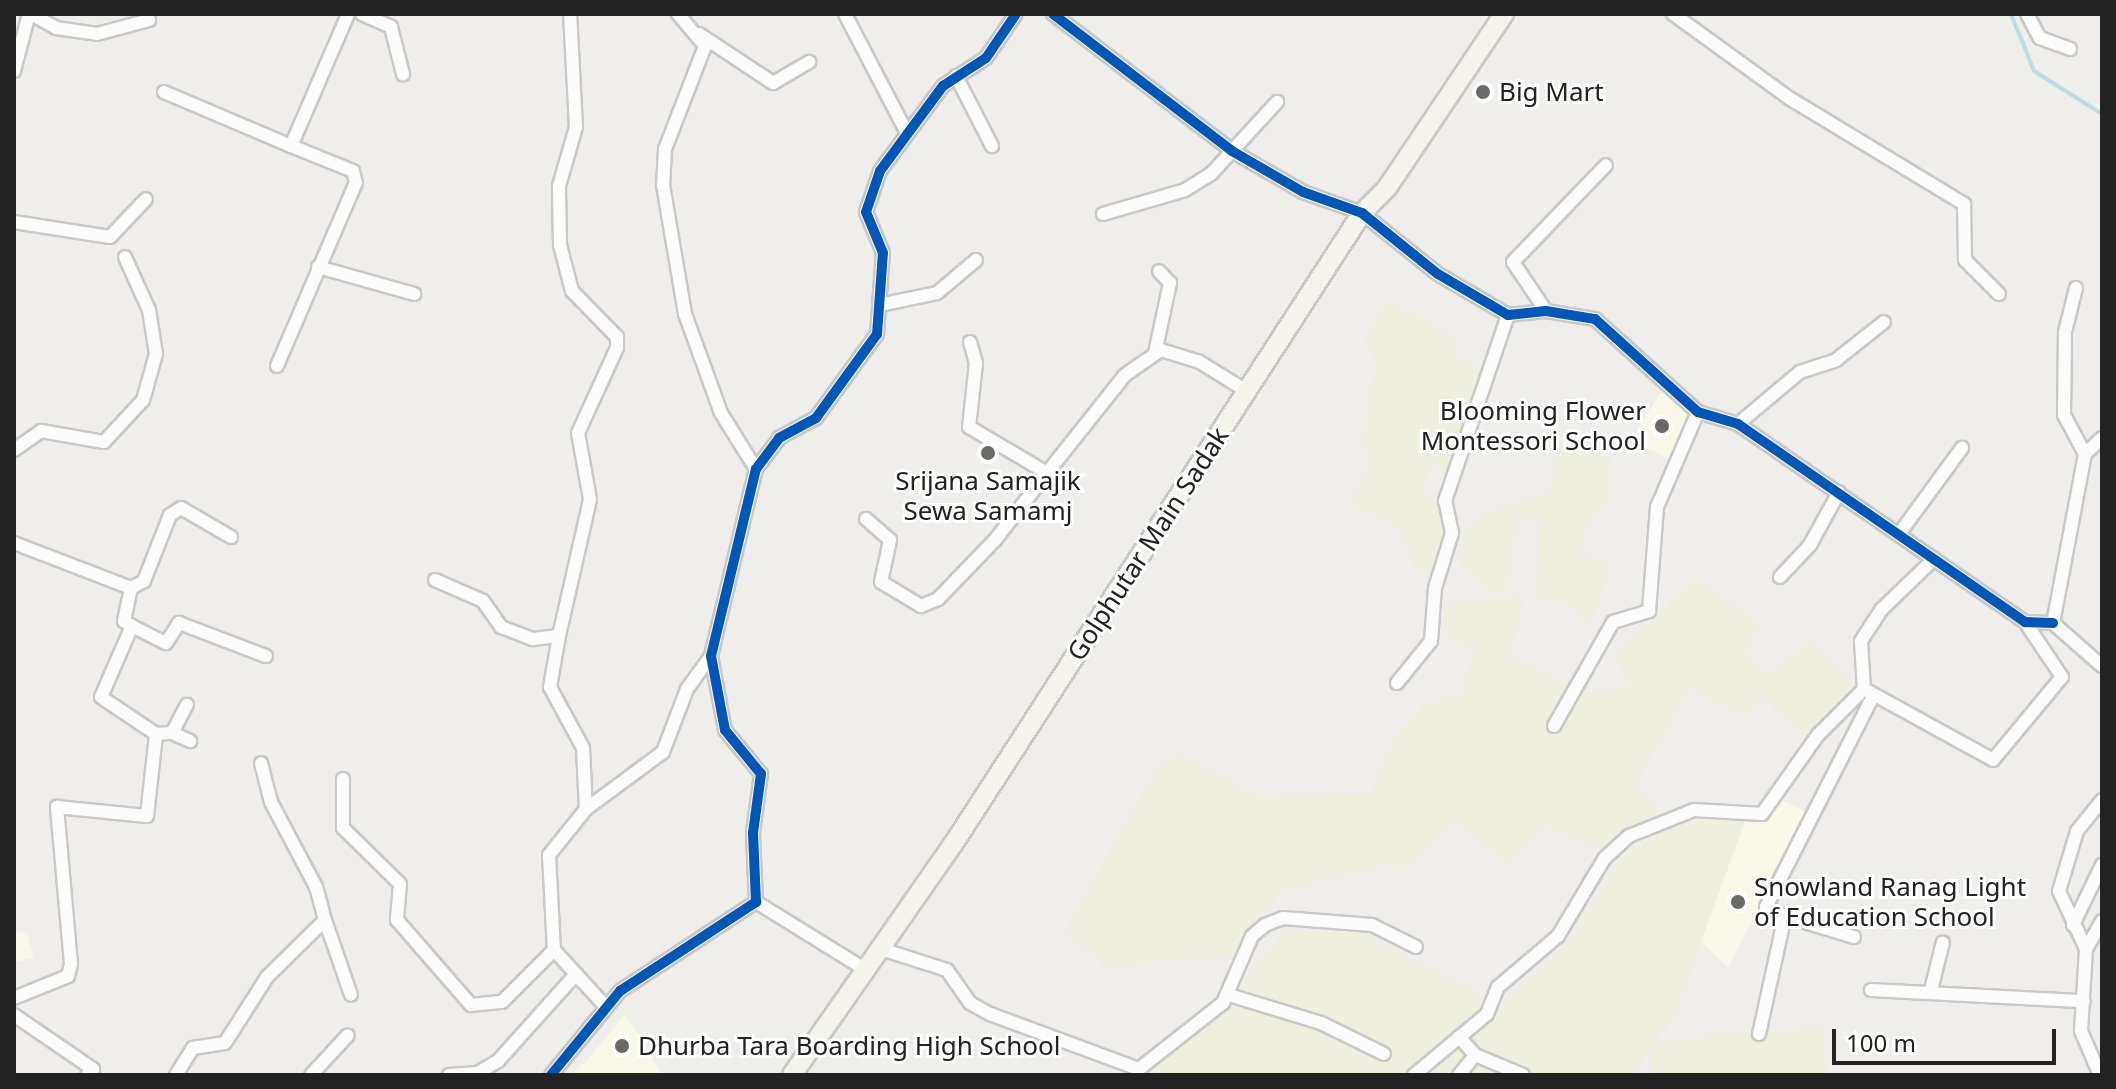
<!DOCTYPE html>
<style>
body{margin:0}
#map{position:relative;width:2116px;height:1089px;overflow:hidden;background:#f0eeeb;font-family:"Noto Sans",sans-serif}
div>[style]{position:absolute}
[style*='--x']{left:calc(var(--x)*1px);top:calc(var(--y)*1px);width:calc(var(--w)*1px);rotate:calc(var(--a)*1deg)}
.education>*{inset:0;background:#f8f7e8}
.farmland>*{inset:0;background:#efefdf}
.stream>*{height:4px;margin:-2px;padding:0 2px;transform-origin:2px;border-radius:2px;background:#bfdbe3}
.roads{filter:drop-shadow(2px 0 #c9c8c7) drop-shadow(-2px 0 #c9c8c7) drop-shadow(0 2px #c9c8c7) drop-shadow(0 -2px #c9c8c7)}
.street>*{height:12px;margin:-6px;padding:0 6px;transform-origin:6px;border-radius:6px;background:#fdfcfc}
.secondary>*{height:18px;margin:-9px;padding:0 9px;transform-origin:9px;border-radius:9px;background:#f4f4ed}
.cycleway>*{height:10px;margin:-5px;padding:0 5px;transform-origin:5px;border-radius:5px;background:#0057b8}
.dots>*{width:22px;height:22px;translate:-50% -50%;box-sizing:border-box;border:4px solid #fff;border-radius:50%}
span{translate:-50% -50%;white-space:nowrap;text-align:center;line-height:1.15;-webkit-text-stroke:6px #fff;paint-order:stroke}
.poi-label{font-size:26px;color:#222}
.left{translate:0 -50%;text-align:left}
.right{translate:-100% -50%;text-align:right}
.street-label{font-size:26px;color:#222}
.frame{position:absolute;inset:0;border:16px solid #222;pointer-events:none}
.scale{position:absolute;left:1832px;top:1029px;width:224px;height:36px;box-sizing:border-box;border:4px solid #222;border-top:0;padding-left:10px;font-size:24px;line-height:28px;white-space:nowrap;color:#222;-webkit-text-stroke:6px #fff;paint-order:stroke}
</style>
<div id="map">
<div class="education">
<div style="clip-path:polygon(1663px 389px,1692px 412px,1671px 459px,1630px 441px)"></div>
<div style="clip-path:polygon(1779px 798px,1809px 814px,1728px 967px,1701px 942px,1745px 821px)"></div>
<div style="clip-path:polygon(14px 930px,27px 933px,34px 958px,14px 962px)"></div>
<div style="clip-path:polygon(625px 1014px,663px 1075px,571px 1075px,587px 1060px)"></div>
</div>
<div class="farmland">
<div style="clip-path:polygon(1388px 301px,1459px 341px,1452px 358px,1492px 371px,1486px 413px,1472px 426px,1479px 436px,1459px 479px,1431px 460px,1420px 493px,1458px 518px,1464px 534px,1452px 558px,1434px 568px,1416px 569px,1401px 528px,1351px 503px,1374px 459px,1363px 444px,1377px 359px,1364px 345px)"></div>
<div style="clip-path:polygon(1557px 440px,1610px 459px,1610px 503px,1602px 502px,1585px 526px,1578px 552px,1608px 567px,1591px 621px,1567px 603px,1536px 595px,1541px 519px,1517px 518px,1504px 593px,1493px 593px,1460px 561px,1468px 529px,1491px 512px,1551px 493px)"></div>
<div style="clip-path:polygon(1697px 580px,1760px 625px,1740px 656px,1772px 674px,1812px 643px,1856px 689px,1812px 740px,1761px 696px,1741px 714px,1688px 685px,1634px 787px,1662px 811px,1605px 852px,1543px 823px,1509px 863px,1455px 820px,1409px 867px,1384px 864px,1278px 892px,1243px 954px,1104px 965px,1066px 931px,1158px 768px,1177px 755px,1260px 798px,1371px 795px,1396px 737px,1426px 704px,1463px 698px,1476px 646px,1446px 636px,1443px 606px,1523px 596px,1510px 658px,1588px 693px,1634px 688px,1615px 656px)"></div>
<div style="clip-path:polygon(1727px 818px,1745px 821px,1671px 1022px,1652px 1042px,1822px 1028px,1826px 1075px,1651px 1075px,1651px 1044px,1632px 1075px,1155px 1075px,1156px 1064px,1230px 999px,1285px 932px,1353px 931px,1501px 1005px,1569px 945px,1627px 852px,1688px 821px)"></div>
</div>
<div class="stream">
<div style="--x:2011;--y:14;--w:61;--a:68"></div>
<div style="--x:2034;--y:71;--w:80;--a:32.3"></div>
</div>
<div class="roads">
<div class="street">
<div style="--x:31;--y:14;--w:29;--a:29"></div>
<div style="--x:56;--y:28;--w:41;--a:8.3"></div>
<div style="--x:97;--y:34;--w:54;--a:-15.1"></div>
<div style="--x:362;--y:14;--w:32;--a:24"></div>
<div style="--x:391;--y:27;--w:49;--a:75.7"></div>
<div style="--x:678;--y:14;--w:42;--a:49.8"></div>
<div style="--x:705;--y:46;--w:110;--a:111.2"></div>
<div style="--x:665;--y:149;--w:36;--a:93"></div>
<div style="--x:663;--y:185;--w:131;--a:80.3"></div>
<div style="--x:685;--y:314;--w:105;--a:70"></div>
<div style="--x:721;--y:413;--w:66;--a:58"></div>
<div style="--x:845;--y:14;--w:132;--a:62.5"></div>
<div style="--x:1053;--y:14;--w:225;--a:37.4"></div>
<div style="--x:1232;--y:151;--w:82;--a:30"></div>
<div style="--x:1303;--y:192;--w:63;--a:19.6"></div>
<div style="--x:1362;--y:213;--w:97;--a:38.8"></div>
<div style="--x:1438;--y:274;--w:81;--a:30.4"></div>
<div style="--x:1508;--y:315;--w:38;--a:-6"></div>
<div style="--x:1546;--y:311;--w:50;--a:9.3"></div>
<div style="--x:1595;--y:319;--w:139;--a:42.1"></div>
<div style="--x:1698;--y:412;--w:42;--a:16.7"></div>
<div style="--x:1738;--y:424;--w:349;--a:34.6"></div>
<div style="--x:2025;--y:622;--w:28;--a:2"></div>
<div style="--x:1673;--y:14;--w:143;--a:35.9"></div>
<div style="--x:1789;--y:98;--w:205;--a:31.2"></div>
<div style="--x:1964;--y:204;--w:56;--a:89"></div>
<div style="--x:1965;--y:260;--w:48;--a:45"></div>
<div style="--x:2027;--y:14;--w:27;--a:62"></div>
<div style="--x:2040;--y:38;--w:32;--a:20"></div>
<div style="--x:699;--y:34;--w:89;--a:33.5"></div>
<div style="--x:773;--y:83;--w:42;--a:-30.3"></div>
<div style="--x:14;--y:71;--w:59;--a:-75.3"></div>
<div style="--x:956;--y:76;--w:79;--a:62.8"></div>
<div style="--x:164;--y:92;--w:138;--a:23"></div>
<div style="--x:291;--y:146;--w:144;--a:-66.6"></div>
<div style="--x:1103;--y:214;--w:85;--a:-16.3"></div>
<div style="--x:1185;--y:190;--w:31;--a:-32"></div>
<div style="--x:1211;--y:174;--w:98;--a:-47.5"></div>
<div style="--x:14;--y:222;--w:97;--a:8.9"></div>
<div style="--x:110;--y:237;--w:52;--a:-46.5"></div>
<div style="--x:318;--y:267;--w:100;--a:15.7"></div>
<div style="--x:2076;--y:288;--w:45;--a:104"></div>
<div style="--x:2065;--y:332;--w:83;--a:90.7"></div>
<div style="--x:2064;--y:415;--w:44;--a:61.7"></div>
<div style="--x:884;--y:304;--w:54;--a:-11.7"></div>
<div style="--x:937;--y:293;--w:51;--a:-40.2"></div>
<div style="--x:1546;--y:311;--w:59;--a:-124"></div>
<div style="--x:1513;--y:262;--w:134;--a:-46.2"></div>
<div style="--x:970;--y:342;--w:22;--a:74"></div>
<div style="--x:976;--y:363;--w:64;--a:96.2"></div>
<div style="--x:969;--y:427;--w:91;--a:30.5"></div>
<div style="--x:1047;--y:473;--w:125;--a:-51.5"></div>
<div style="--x:1125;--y:375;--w:44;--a:-34.8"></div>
<div style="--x:1161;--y:350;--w:39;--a:17"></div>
<div style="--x:1198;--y:361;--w:55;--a:31.7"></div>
<div style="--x:1155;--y:353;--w:72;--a:-77.9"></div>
<div style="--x:1170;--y:283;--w:16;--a:-133"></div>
<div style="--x:277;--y:366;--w:199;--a:-66.7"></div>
<div style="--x:356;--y:183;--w:12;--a:-104"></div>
<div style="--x:353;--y:171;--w:67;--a:-158"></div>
<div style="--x:1738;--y:424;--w:81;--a:-40"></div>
<div style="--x:1800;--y:372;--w:38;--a:-18"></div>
<div style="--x:1836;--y:360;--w:61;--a:-38.4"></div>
<div style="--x:2102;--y:438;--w:23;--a:137"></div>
<div style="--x:2085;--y:454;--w:172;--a:100.7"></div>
<div style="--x:2053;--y:623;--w:65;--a:41.3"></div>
<div style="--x:14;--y:450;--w:33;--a:-35"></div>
<div style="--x:41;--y:431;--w:64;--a:9.9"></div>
<div style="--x:104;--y:442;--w:57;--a:-47.1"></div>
<div style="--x:143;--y:400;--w:48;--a:-74.2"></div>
<div style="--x:156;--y:354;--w:45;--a:-99"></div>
<div style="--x:149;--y:310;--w:58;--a:-114.4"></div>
<div style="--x:866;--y:519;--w:32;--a:41"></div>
<div style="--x:890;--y:540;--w:43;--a:102.1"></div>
<div style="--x:881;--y:582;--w:47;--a:31"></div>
<div style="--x:921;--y:606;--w:18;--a:-22"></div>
<div style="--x:938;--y:599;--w:82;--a:-46"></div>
<div style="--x:995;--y:540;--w:85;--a:-52.2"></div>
<div style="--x:1899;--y:534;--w:107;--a:-53.8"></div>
<div style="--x:14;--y:543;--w:125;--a:21"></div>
<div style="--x:131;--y:588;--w:15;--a:-28"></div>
<div style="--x:144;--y:581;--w:71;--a:-68.5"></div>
<div style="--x:170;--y:515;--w:13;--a:-32"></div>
<div style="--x:181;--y:508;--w:58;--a:30.1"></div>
<div style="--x:1780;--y:577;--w:44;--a:-46.8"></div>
<div style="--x:1810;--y:545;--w:60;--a:-61.3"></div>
<div style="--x:435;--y:580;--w:52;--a:23.6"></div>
<div style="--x:483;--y:601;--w:32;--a:55"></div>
<div style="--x:501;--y:627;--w:34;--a:21"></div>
<div style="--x:533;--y:639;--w:26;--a:-7"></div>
<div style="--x:559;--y:636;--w:52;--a:100"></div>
<div style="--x:550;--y:687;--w:69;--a:61.6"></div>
<div style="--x:583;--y:748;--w:61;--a:87.2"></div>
<div style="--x:586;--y:809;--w:59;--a:128.8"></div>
<div style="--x:549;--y:855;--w:95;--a:87"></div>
<div style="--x:554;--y:950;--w:77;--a:47.6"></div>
<div style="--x:131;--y:588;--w:34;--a:102"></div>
<div style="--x:124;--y:621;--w:9;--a:32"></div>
<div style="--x:132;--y:626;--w:38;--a:27"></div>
<div style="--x:166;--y:643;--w:24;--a:-57"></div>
<div style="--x:179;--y:623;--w:93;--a:20.8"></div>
<div style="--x:559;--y:636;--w:140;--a:-77.2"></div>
<div style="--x:590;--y:499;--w:67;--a:-100.3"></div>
<div style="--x:578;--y:433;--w:94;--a:-65.4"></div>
<div style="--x:617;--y:348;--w:11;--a:-90"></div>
<div style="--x:617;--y:337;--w:64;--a:-134.4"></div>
<div style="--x:572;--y:291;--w:48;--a:-104.6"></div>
<div style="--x:560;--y:245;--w:59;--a:-91"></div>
<div style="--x:559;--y:186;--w:61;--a:-73.9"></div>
<div style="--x:576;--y:127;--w:113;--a:-93"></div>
<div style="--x:1397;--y:683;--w:54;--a:-51"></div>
<div style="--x:1431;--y:641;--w:53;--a:-85.7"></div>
<div style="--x:1435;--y:588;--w:58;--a:-72.8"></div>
<div style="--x:1452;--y:533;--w:33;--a:-102"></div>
<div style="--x:1445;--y:501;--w:196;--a:-71.3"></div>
<div style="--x:1864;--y:689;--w:147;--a:28.8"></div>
<div style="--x:1993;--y:760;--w:108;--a:-50.3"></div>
<div style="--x:2062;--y:677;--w:66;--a:-123.9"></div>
<div style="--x:1554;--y:726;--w:120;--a:-60.4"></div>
<div style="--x:1613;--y:622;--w:38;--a:-17"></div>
<div style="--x:1649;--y:611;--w:104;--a:-85.6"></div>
<div style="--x:1657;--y:507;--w:103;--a:-66.7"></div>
<div style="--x:172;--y:733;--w:20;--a:24"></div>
<div style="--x:156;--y:734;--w:16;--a:-4"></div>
<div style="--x:172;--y:733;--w:32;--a:-62"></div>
<div style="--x:343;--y:779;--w:49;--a:90"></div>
<div style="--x:343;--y:828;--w:80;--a:44.5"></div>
<div style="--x:400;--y:884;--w:36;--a:95"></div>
<div style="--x:397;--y:920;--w:113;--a:49"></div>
<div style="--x:471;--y:1005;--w:31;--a:-6"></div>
<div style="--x:502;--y:1002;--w:74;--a:-45"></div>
<div style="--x:586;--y:809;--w:96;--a:-36.5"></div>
<div style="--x:663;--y:752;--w:67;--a:-69.1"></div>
<div style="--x:687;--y:689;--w:41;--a:-54"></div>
<div style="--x:756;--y:902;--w:129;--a:31.7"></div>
<div style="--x:1785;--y:916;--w:21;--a:-155"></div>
<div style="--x:1766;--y:907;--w:234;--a:-63.1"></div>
<div style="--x:325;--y:920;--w:79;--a:70.9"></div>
<div style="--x:2073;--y:925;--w:67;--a:-64.2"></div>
<div style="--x:878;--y:948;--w:72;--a:17.7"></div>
<div style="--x:947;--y:970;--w:40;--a:55.1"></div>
<div style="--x:970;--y:1003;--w:23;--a:29"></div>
<div style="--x:990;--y:1014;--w:159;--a:20.3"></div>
<div style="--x:1139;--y:1069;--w:107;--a:-38.2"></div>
<div style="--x:1223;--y:1003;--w:73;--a:-66.6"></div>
<div style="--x:1252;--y:936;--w:17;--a:-40"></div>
<div style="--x:1265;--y:925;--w:19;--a:-21"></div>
<div style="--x:1283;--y:918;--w:89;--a:4.5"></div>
<div style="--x:1372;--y:925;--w:49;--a:26.6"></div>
<div style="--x:2086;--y:949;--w:32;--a:-60"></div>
<div style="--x:1871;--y:990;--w:213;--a:3"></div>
<div style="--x:1931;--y:990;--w:49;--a:-76"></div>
<div style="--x:1229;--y:995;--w:96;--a:16.9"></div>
<div style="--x:1321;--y:1023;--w:70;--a:26.2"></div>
<div style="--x:14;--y:998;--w:58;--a:-22.2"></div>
<div style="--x:68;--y:976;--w:12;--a:-76"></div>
<div style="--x:71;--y:964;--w:158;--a:-95.1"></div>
<div style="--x:57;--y:807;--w:90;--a:5.7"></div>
<div style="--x:147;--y:816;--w:82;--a:-83.7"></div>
<div style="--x:156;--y:734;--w:66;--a:-146.1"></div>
<div style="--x:101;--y:697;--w:77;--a:-66.4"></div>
<div style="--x:14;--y:1015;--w:96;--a:34.4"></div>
<div style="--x:93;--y:1069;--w:8;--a:135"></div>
<div style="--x:1759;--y:1034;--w:121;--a:-77.6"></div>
<div style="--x:1785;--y:916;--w:72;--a:16.9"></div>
<div style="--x:1459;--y:1037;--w:24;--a:48"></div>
<div style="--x:1475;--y:1055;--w:52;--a:22.6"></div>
<div style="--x:176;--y:1075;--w:32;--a:-58"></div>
<div style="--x:193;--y:1048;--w:32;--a:-9"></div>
<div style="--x:225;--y:1043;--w:78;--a:-57.5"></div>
<div style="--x:267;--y:977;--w:81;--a:-44.5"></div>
<div style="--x:325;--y:920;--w:34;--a:-105"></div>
<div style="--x:316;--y:887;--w:96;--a:-117.9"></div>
<div style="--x:271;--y:802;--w:40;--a:-104.4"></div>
<div style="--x:311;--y:1075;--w:54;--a:-47.2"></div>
<div style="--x:449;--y:1075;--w:29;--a:-4"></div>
<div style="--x:478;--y:1073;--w:23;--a:-31"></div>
<div style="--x:498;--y:1061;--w:117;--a:-48.1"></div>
<div style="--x:551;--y:1075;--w:109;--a:-50.6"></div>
<div style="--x:620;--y:991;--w:163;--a:-33.2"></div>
<div style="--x:756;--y:902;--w:69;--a:-92.5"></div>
<div style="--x:753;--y:833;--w:60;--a:-82.3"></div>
<div style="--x:761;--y:774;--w:57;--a:-129.3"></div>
<div style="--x:725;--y:730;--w:75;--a:-100.7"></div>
<div style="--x:711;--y:656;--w:192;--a:-76.5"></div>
<div style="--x:756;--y:469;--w:39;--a:-53"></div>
<div style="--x:779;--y:438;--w:42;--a:-28.4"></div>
<div style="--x:816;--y:418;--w:104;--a:-54"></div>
<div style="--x:877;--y:334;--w:81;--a:-85.8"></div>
<div style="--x:883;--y:253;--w:44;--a:-112.5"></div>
<div style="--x:866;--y:212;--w:43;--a:-71.1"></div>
<div style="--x:880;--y:171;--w:106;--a:-53.5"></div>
<div style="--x:943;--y:86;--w:51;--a:-33.1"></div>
<div style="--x:986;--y:58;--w:53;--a:-55.7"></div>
<div style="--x:1414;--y:1075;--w:95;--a:-39.9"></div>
<div style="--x:1487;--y:1014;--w:29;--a:-68"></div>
<div style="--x:1498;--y:987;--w:79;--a:-40.4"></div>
<div style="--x:1558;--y:936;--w:90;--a:-59.1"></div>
<div style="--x:1604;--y:859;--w:34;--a:-43"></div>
<div style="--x:1629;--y:836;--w:70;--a:-21.8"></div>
<div style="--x:1694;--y:810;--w:68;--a:3.4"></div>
<div style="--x:1762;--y:814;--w:97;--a:-54.7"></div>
<div style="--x:1818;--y:735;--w:65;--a:-45"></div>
<div style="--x:1864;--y:689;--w:48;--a:-93.6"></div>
<div style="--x:1861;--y:641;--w:38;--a:-57"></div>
<div style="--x:1882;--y:609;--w:72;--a:-43.9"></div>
<div style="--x:1459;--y:1075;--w:26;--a:-51"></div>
<div style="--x:2100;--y:1075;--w:48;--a:-113.4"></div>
<div style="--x:2081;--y:1031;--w:82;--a:-86.5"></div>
<div style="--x:2086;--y:949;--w:64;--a:-115"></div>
<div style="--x:2059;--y:891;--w:63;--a:-73.3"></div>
<div style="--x:2077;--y:831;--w:40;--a:-51"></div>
</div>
<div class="secondary">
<div style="--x:792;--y:1075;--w:283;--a:-55.1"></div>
<div style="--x:954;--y:843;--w:751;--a:-57.07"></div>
<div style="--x:1362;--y:213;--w:35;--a:-45"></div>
<div style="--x:1387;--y:188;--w:210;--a:-56.1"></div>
</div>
</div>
<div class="cycleway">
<div style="--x:1053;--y:14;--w:225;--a:37.4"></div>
<div style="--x:1232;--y:151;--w:82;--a:30"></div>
<div style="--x:1303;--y:192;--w:63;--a:19.6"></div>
<div style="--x:1362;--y:213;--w:97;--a:38.8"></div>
<div style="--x:1438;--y:274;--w:81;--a:30.4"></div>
<div style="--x:1508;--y:315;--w:38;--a:-6"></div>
<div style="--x:1546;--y:311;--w:50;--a:9.3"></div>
<div style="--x:1595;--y:319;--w:139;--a:42.1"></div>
<div style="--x:1698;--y:412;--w:42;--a:16.7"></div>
<div style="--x:1738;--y:424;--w:349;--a:34.6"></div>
<div style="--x:2025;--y:622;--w:28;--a:2"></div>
<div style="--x:551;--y:1075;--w:109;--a:-50.6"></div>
<div style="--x:620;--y:991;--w:163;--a:-33.2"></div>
<div style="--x:756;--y:902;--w:69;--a:-92.5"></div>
<div style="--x:753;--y:833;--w:60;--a:-82.3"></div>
<div style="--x:761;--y:774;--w:57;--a:-129.3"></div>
<div style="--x:725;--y:730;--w:75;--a:-100.7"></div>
<div style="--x:711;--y:656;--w:192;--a:-76.5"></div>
<div style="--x:756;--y:469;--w:39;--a:-53"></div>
<div style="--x:779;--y:438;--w:42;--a:-28.4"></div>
<div style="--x:816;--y:418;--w:104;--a:-54"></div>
<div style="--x:877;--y:334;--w:81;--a:-85.8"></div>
<div style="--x:883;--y:253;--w:44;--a:-112.5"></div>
<div style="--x:866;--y:212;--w:43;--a:-71.1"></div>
<div style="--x:880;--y:171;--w:106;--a:-53.5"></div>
<div style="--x:943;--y:86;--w:51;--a:-33.1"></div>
<div style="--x:986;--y:58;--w:53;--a:-55.7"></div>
</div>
<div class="dots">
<div style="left:1483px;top:92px;background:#6a6968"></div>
<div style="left:1662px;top:426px;background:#6a6968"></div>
<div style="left:988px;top:453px;background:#6a6968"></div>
<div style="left:1738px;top:902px;background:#6a6968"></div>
<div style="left:622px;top:1046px;background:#6a6968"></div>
</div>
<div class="poi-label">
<span class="left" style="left:1499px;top:92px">Big Mart</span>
<span class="right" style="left:1646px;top:426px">Blooming Flower<br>Montessori School</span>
<span style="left:988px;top:496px">Srijana Samajik<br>Sewa Samamj</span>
<span class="left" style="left:1754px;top:902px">Snowland Ranag Light<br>of Education School</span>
<span class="left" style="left:638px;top:1046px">Dhurba Tara Boarding High School</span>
</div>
<div class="street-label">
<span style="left:1148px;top:544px;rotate:-57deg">Golphutar Main Sadak</span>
</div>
<div class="frame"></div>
<div class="scale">100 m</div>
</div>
